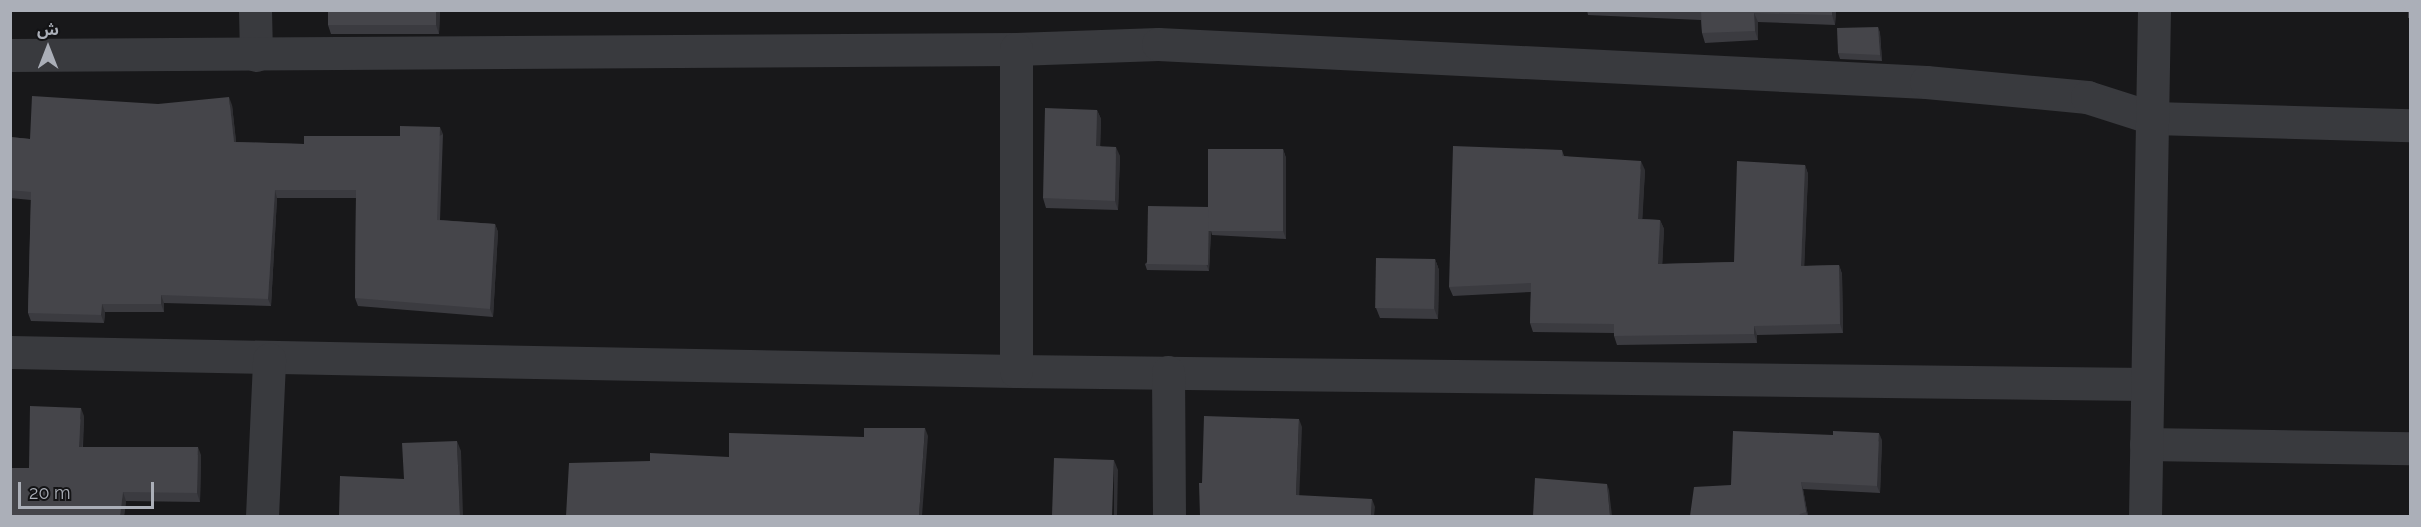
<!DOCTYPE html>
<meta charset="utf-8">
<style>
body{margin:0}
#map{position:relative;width:2421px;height:527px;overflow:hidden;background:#18181a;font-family:Raleway,"Noto Sans Arabic",sans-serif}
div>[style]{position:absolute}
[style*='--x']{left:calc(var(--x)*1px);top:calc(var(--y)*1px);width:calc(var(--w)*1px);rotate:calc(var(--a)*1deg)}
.minor>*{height:33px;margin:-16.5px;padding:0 16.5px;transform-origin:16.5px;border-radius:16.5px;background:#393a3e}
.tertiary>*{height:33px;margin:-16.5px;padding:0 16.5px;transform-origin:16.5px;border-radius:16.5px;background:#393a3e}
.wall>*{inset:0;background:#3b3b40;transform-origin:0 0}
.shaded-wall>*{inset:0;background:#303034;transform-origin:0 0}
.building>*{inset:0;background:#45454a;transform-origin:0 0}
span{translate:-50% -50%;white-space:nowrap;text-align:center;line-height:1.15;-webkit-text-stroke:5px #131315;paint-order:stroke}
.frame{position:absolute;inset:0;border:12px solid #abafb8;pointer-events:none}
.north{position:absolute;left:18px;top:18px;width:60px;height:60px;-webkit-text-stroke:4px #131315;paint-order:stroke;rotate:0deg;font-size:16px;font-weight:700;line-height:24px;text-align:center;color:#abafb8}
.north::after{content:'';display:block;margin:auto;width:21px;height:27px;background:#abafb8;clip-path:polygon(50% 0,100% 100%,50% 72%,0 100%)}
.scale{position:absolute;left:18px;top:482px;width:136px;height:27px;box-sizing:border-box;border:3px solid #abafb8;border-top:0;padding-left:8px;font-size:18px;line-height:21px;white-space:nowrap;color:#abafb8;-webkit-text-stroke:4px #131315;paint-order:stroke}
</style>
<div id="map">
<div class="minor">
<div style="--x:255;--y:10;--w:45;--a:88.7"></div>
<div style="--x:10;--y:55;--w:1006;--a:-0.34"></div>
<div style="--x:1016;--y:49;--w:142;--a:-2"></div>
<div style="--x:1158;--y:44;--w:769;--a:2.83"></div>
<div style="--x:1926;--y:82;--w:162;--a:5.3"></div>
<div style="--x:2087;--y:97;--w:69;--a:17.7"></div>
<div style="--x:2153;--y:118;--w:257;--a:1.6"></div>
<div style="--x:10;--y:352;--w:1006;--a:1.08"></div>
<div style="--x:1016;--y:371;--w:1131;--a:0.66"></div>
<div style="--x:1016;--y:371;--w:322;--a:-90"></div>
<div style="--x:1168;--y:372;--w:144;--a:89.6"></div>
<div style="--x:2146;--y:444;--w:264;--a:0.9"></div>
<div style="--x:262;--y:516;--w:157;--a:-87.4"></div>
</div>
<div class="tertiary">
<div style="--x:2145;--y:516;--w:506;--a:-88.98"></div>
</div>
<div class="wall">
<div style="clip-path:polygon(440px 10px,439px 34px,331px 34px,328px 25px)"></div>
<div style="left:1292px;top:10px;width:60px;height:1px"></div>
<div style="clip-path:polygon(1587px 10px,1836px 10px,1835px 25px,1758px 22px,1758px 40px,1705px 43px,1702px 33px,1701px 20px,1588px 15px)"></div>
<div style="clip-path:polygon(1878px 27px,1880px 33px,1882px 61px,1840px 59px,1838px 53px)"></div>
<div style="clip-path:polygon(158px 104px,232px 105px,236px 142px,304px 144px,400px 136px,443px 134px,440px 220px,495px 224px,498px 232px,493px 317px,358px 306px,355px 298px,356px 198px,277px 198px,271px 306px,164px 303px,164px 312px,105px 312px,104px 323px,31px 321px,28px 313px,31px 200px,10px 198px,10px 137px,30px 139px)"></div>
<div style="clip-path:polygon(1097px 110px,1101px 119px,1100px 146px,1120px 156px,1118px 210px,1046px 208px,1043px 198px)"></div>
<div style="clip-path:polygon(1283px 149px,1286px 158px,1286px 239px,1212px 235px,1211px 231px,1209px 271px,1147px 270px,1145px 264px,1209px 207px)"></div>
<div style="clip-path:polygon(1562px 150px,1564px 156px,1645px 170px,1642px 219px,1660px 220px,1664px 229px,1662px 264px,1734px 262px,1805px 165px,1808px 174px,1804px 266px,1839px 265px,1842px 274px,1843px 333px,1757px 335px,1757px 343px,1617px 345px,1614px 336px,1614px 333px,1533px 332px,1530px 323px,1531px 292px,1453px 296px,1449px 287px)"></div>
<div style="clip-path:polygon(1435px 259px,1439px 270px,1438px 319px,1380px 318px,1376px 308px)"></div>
<div style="clip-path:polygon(84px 416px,83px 447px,201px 455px,200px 502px,126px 501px,124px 516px,10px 516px,29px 468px)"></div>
<div style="clip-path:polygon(1882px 440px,1880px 493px,1803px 489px,1808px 516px,1690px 516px)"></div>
</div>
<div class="shaded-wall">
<div style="clip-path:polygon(436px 10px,440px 10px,439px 34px,436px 25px)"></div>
<div style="clip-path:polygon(1832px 10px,1836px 10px,1835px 25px,1832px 15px)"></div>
<div style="clip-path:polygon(1754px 13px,1758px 22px,1758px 40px,1755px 31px)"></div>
<div style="clip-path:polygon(1878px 27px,1880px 33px,1882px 61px,1880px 55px)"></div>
<div style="clip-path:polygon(229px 97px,232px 105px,237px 150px,234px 142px)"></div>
<div style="clip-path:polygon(1097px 110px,1101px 119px,1100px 155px,1096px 146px)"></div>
<div style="left:440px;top:127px;width:8px;height:93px;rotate:67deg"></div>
<div style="clip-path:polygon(1116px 147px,1120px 156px,1118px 210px,1115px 201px)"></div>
<div style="clip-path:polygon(1283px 149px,1286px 158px,1286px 239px,1283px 231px)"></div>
<div style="clip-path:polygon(1641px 161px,1645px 170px,1642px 228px,1638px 219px)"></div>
<div style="clip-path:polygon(1805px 165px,1808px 174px,1804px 275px,1801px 266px)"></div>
<div style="clip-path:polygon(275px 190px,277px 198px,271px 306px,268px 299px)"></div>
<div style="clip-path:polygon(1209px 207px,1209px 227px,1211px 231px,1209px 271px,1206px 264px)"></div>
<div style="clip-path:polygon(1660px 220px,1664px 229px,1662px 273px,1658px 264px)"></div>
<div style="clip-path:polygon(495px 224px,498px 232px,493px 317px,490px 309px)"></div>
<div style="clip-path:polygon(1435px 259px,1439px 270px,1438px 319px,1434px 308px)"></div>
<div style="clip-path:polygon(1839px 265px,1842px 274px,1843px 333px,1840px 324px)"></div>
<div style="clip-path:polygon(161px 295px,164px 303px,164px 312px,161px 304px)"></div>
<div style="clip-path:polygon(102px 304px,105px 312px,104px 323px,101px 315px)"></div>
<div style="clip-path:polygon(1754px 326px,1757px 335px,1757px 343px,1754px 334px)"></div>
<div style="clip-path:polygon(81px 408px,84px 416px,82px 455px,79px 447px)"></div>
<div style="clip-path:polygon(1299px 419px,1302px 427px,1299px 503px,1296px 495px)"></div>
<div style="clip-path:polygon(925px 428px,928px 436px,922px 516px,919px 516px)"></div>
<div style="clip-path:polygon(1879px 433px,1882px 440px,1880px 493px,1877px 486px)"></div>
<div style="clip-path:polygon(457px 441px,461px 451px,463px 516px,460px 516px)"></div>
<div style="clip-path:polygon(198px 447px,201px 455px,200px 502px,197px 493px)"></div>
<div style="clip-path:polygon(1114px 460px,1118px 470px,1117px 516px,1114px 516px)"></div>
<div style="clip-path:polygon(1801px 482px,1803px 489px,1808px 516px,1806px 512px)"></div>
<div style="clip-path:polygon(1607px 484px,1609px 490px,1612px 516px,1610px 516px)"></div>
<div style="clip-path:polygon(123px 492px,126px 501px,124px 516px,120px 516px)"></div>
<div style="clip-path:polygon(1372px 499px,1375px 507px,1374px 516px,1371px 516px)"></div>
</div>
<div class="building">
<div style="left:328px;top:10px;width:108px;height:15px"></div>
<div style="clip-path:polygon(1701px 10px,1832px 10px,1832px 15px,1754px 13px,1755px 31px,1702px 33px)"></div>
<div style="left:2408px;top:10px;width:2px;height:8px"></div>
<div style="clip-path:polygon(1878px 27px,1880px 55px,1838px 53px,1837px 28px)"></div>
<div style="clip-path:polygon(32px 96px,158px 104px,229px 97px,234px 142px,304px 144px,304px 136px,400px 136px,400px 126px,440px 127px,437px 220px,495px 224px,490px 309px,355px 298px,356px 190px,275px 190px,268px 299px,161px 295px,161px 304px,102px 304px,101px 315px,28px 313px,31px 192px,10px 190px,10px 137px,30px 139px)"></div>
<div style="clip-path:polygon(1045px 108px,1097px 110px,1096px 146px,1116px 147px,1115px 201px,1043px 198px)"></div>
<div style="clip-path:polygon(1453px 146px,1562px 150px,1562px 156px,1641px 161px,1638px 219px,1660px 220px,1658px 264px,1734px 262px,1737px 161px,1805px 165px,1801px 266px,1839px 265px,1840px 324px,1754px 326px,1754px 334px,1614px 336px,1614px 324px,1530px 323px,1531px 283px,1449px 287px)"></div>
<div style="left:1283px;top:149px;width:82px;height:75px;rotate:90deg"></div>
<div style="left:1148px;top:206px;width:61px;height:58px;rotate:1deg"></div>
<div style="left:1376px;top:258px;width:59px;height:50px;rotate:1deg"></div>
<div style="clip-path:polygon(30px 406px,81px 408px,79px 447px,198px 447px,197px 493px,123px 492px,120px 516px,10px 516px,10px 468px,29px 468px)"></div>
<div style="clip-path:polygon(1204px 416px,1299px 419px,1296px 495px,1372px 499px,1371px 516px,1200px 516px,1199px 483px,1202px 483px)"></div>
<div style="clip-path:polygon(864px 428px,925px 428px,919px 516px,566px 516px,569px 463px,650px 461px,650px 453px,729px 457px,729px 433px,864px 437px)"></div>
<div style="clip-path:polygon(1733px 431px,1833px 435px,1833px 431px,1879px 433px,1877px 486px,1801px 482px,1806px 512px,1800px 514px,1799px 516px,1690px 516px,1694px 487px,1731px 485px)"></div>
<div style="clip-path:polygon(457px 441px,460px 516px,339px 516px,340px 476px,404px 479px,402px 443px)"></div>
<div style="left:1054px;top:458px;width:60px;height:58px;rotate:2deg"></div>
<div style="clip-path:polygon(1535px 478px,1607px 484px,1610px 516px,1533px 516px)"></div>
</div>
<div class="frame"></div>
<div class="north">ش</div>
<div class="scale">20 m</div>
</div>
